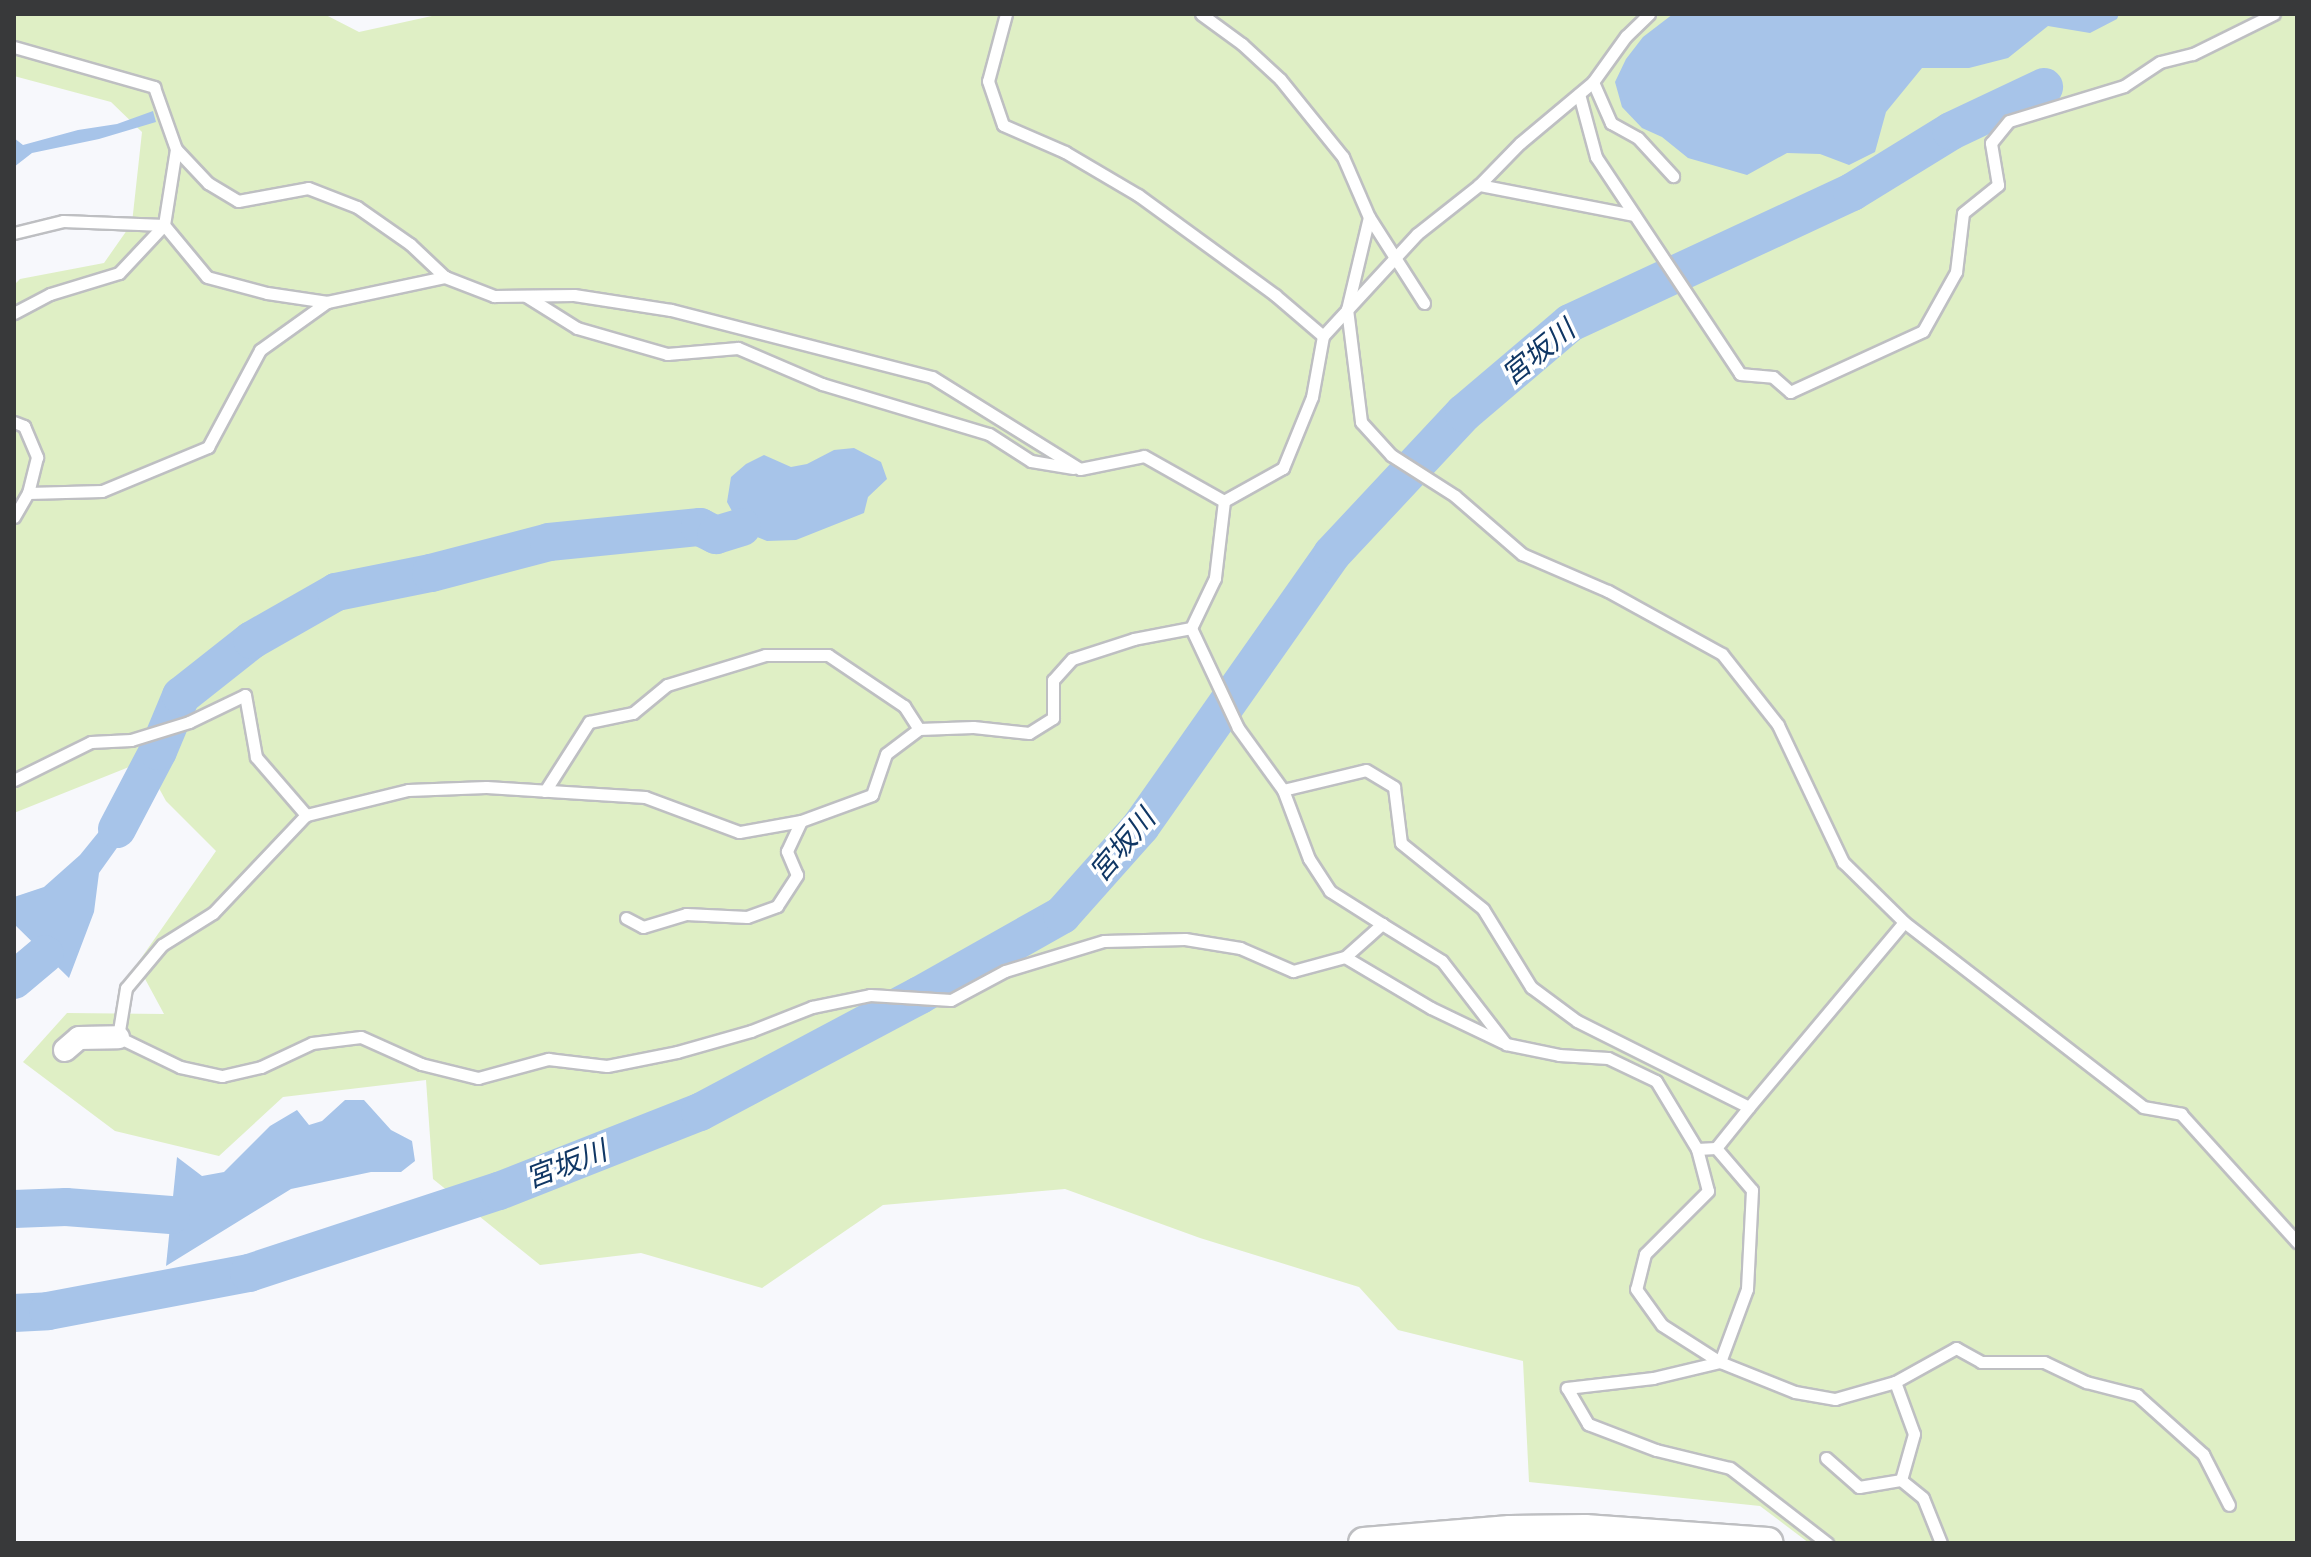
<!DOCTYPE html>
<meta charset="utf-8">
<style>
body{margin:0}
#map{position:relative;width:2311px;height:1557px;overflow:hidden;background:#f7f8fc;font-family:"Space Grotesk","Noto Sans JP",sans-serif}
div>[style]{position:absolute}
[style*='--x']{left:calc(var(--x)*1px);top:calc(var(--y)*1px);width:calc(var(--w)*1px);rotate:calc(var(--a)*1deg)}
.green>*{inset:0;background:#dfefc5}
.water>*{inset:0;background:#a7c4e9}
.river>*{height:38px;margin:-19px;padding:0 19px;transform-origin:19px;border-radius:19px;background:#a7c4e9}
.roads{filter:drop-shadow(2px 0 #bebfc2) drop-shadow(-2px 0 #bebfc2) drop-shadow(0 2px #bebfc2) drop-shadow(0 -2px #bebfc2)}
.lane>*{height:11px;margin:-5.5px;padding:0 5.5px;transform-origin:5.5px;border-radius:5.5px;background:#fff}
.street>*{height:22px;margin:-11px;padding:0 11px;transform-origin:11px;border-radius:11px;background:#fff}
.secondary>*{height:30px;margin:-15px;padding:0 15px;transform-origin:15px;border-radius:15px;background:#fff}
span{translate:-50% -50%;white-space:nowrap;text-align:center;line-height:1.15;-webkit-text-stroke:7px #fff;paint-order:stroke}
.water-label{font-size:28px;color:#103765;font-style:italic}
.frame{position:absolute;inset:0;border:16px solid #38393a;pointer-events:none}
</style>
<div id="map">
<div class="green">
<div style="clip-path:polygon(14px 14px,324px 14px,359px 32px,441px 14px,2297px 14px,2297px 1543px,1809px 1543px,1760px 1506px,1529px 1482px,1523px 1361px,1398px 1330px,1359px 1287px,1200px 1238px,1065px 1189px,883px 1205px,762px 1288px,641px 1253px,540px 1265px,433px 1179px,426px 1080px,283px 1097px,219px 1156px,115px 1131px,23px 1062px,67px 1013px,164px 1014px,137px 964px,216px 851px,166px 801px,144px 761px,14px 813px,14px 285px,20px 279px,104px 263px,132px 223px,142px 132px,111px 102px,14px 76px)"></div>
</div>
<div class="water">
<div style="clip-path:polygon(1673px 14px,2119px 14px,2117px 19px,2090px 33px,2048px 26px,2008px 58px,1969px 68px,1922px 68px,1886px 112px,1875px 152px,1849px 165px,1820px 154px,1787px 153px,1747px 175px,1688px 158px,1662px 137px,1642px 128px,1622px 107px,1615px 82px,1626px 59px,1643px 37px)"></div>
<div style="clip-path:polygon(153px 111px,156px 122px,99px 139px,32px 153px,14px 167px,14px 138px,23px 145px,78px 130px,117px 124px)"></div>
<div style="clip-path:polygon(854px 448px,881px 462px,887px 479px,868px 497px,864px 513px,796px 540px,767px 541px,747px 533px,738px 522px,727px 502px,731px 477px,746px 464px,764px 455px,791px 467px,807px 464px,834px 450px)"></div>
<div style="clip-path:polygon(106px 823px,117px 829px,119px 845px,99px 873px,94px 912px,69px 978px,14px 924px,14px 897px,44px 887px,80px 855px)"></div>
<div style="clip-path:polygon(345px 1100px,364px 1100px,391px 1130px,412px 1141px,415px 1161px,401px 1172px,371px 1172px,291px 1189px,166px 1266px,177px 1157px,202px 1176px,224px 1172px,270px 1126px,297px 1110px,309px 1125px,322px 1121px)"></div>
</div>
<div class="river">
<div style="--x:117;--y:829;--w:88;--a:-62.3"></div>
<div style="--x:158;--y:751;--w:60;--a:-67.3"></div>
<div style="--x:181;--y:696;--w:90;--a:-38.3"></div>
<div style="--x:252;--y:640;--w:97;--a:-29.7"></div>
<div style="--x:336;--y:592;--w:97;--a:-11.3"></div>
<div style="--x:431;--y:573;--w:122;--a:-14.7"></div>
<div style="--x:549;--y:542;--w:152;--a:-5.7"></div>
<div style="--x:700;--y:527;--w:18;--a:27"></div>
<div style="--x:716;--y:535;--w:27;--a:-17"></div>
<div style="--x:14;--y:980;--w:40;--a:-40"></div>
<div style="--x:14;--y:1209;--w:52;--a:-2.2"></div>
<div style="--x:66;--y:1207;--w:105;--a:4.4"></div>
<div style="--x:14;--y:1313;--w:34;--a:-3"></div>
<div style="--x:48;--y:1311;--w:205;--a:-10.7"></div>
<div style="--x:249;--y:1273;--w:263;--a:-18.2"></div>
<div style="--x:499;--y:1191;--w:216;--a:-21.5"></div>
<div style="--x:700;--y:1112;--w:249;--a:-28"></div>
<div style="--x:920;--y:995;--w:163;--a:-29.4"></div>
<div style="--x:1062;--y:915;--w:119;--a:-48.4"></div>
<div style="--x:1141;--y:826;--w:332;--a:-54.9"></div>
<div style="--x:1332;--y:554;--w:193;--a:-46.9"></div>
<div style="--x:1464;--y:413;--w:139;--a:-40.3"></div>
<div style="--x:1570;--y:323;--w:311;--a:-24.9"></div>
<div style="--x:1852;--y:192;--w:116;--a:-31.6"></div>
<div style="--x:1951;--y:131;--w:103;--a:-25.3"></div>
</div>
<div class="roads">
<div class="lane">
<div style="--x:1006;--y:14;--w:69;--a:105"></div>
<div style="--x:988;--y:81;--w:46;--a:71.2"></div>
<div style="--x:1003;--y:125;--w:68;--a:23.5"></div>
<div style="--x:1065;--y:152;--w:85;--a:30.5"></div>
<div style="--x:1138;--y:195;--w:170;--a:36.1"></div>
<div style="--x:1275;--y:295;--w:63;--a:40.5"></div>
<div style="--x:1201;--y:14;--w:51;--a:36.2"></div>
<div style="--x:1242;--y:44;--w:52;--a:42.6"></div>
<div style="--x:1280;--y:79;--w:100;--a:51.1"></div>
<div style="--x:1343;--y:157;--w:65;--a:66.6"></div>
<div style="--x:1649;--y:14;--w:32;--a:136"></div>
<div style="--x:1626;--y:36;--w:57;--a:125.7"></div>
<div style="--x:1593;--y:82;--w:95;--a:140.1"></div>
<div style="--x:1520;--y:143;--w:59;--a:134.3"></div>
<div style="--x:1479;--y:185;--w:79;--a:141.7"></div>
<div style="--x:1417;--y:234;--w:139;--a:132.7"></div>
<div style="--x:1323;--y:336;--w:62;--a:100.2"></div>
<div style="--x:1312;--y:397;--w:77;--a:112.2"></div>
<div style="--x:1283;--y:468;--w:68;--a:150.8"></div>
<div style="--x:1224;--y:501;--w:78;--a:96.7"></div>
<div style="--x:1215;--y:578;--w:55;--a:115.6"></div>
<div style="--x:1191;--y:628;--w:58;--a:169.1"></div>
<div style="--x:1134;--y:639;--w:65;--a:162.1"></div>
<div style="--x:1072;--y:659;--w:28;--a:132"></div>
<div style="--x:1053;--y:680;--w:38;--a:90"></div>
<div style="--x:1053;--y:718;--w:28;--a:148"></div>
<div style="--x:1029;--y:733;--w:56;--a:-173.9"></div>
<div style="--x:973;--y:727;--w:54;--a:177.9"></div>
<div style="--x:919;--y:729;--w:41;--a:142.9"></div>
<div style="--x:886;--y:754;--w:43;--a:108.9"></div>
<div style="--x:872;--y:795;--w:76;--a:159.9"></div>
<div style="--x:801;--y:821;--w:63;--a:169.9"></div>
<div style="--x:739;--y:832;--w:100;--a:-159.6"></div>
<div style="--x:645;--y:797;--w:159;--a:-176.4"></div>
<div style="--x:486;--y:787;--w:78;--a:177.8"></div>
<div style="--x:408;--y:790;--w:105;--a:166.2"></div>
<div style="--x:306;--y:815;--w:135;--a:133.5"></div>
<div style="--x:213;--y:913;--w:60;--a:147.9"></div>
<div style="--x:162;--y:945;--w:56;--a:129.9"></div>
<div style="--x:126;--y:988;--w:50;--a:99.3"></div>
<div style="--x:118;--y:1037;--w:69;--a:25.8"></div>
<div style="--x:180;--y:1067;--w:43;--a:12.1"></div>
<div style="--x:222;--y:1076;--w:40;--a:-13"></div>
<div style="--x:261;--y:1067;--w:56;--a:-25.2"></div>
<div style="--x:312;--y:1043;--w:49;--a:-7"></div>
<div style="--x:361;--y:1037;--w:66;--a:24.2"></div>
<div style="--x:421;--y:1064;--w:59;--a:13.8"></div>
<div style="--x:478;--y:1078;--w:73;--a:-15.2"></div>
<div style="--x:548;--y:1059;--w:59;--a:6.8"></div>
<div style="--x:607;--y:1066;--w:71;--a:-11.3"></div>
<div style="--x:677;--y:1052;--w:77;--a:-15.8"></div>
<div style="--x:751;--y:1031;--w:66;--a:-21.5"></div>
<div style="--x:812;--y:1007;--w:59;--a:-11.7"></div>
<div style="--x:870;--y:995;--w:81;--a:3.5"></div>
<div style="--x:951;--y:1000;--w:61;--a:-28.2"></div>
<div style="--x:1005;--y:971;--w:103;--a:-16.9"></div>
<div style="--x:1104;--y:941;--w:81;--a:-1.4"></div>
<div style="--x:1185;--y:939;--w:56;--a:9.3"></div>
<div style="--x:1240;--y:948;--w:58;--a:23.5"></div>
<div style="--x:1293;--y:971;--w:54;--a:-15.1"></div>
<div style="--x:1345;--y:957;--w:50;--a:-41.7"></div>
<div style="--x:1382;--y:924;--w:70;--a:31.7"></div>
<div style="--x:1442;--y:961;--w:105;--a:52.4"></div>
<div style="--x:1506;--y:1044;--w:54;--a:11.7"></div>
<div style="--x:1559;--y:1055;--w:49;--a:3.5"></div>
<div style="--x:1608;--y:1058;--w:53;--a:25.6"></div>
<div style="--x:1656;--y:1081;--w:79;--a:58.9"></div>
<div style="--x:1697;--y:1149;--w:19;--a:-3"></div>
<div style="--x:1716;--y:1148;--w:55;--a:49.4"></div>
<div style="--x:1752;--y:1190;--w:99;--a:92.9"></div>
<div style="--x:1747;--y:1289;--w:78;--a:110.3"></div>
<div style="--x:1720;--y:1362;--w:69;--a:166.6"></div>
<div style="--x:1653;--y:1378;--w:87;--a:173.4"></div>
<div style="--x:1567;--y:1388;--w:42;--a:59.7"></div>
<div style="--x:1588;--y:1424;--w:73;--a:20.9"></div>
<div style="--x:1656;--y:1450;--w:76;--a:13.7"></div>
<div style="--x:1730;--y:1468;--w:123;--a:37.7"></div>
<div style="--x:14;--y:47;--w:146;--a:15.9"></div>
<div style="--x:154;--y:87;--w:66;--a:70.5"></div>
<div style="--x:176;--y:149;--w:77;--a:99"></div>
<div style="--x:164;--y:225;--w:66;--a:133.2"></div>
<div style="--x:119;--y:273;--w:72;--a:163.1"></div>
<div style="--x:50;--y:294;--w:41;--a:152.2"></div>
<div style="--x:1593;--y:82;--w:45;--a:66.3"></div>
<div style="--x:1611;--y:123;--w:31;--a:29"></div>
<div style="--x:1638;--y:138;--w:52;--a:47.4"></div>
<div style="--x:1579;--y:94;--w:65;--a:74.9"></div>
<div style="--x:1596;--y:157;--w:260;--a:56.4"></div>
<div style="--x:1740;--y:374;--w:33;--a:5"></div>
<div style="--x:1773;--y:377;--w:23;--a:41"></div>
<div style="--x:1790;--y:392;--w:146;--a:-24.6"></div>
<div style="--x:1923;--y:331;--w:68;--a:-60.8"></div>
<div style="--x:1956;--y:272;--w:59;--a:-83.2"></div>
<div style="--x:1963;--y:213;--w:45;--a:-38.7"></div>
<div style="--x:1998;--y:185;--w:43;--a:-99.5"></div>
<div style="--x:1991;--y:143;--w:28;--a:-51"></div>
<div style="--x:2009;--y:121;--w:120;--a:-16.9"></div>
<div style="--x:2124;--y:86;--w:43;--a:-33.7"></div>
<div style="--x:2160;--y:62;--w:34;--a:-14"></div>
<div style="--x:2193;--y:54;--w:90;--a:-26.3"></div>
<div style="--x:176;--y:149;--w:47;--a:46.7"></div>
<div style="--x:208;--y:183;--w:35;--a:31"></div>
<div style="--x:238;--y:201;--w:71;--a:-10.5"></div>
<div style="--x:308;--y:188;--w:53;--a:21.2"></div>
<div style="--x:357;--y:207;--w:65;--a:34.9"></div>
<div style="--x:410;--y:244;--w:48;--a:43.3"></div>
<div style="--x:1479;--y:185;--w:158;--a:11"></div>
<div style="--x:14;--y:233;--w:50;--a:-13.8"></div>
<div style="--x:63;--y:221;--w:101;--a:2.3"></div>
<div style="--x:164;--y:225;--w:67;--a:50.4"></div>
<div style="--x:207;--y:277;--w:62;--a:14.9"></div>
<div style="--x:267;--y:293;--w:61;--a:8.5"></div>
<div style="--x:526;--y:296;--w:60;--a:32.1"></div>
<div style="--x:577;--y:328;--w:94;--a:16.1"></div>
<div style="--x:667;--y:354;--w:71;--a:-4.8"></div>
<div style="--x:738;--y:348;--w:91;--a:23.2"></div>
<div style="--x:822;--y:384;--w:174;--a:16.7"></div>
<div style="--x:989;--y:434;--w:50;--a:32.7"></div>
<div style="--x:1031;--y:461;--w:43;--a:9.5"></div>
<div style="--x:1424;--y:303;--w:102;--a:-122.6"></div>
<div style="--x:1369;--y:217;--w:95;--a:103.4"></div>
<div style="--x:1347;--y:309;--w:114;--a:82.9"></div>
<div style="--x:1361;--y:422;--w:45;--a:47.7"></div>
<div style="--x:1391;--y:455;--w:76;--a:32.6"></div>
<div style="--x:1455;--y:496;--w:89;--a:40.9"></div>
<div style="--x:1522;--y:554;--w:94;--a:23.3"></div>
<div style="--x:1608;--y:591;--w:130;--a:28.9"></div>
<div style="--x:1722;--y:654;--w:90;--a:51.7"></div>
<div style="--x:1778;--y:725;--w:152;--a:64.6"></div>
<div style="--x:1843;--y:862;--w:86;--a:44.5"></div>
<div style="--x:14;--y:422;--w:11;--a:22"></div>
<div style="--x:24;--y:426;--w:34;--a:67"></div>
<div style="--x:37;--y:457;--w:37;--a:104"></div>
<div style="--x:14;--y:517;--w:28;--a:-60"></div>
<div style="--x:28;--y:493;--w:74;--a:-1.5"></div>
<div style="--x:102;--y:491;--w:115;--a:-22.5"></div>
<div style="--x:208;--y:447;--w:110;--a:-61.8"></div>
<div style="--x:260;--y:350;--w:82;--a:-35.6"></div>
<div style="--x:327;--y:302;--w:121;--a:-12"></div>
<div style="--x:445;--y:277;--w:53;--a:21.2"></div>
<div style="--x:494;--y:296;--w:80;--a:-0.7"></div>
<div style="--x:574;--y:295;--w:98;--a:8.8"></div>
<div style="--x:671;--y:310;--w:269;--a:14.4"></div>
<div style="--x:932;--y:377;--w:174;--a:31.9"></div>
<div style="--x:1080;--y:469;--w:65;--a:-11.5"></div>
<div style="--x:1144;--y:456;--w:92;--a:29.4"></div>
<div style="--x:1191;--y:628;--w:110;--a:64.8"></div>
<div style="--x:1238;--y:728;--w:77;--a:54"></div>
<div style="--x:14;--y:780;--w:86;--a:-26.3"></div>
<div style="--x:91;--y:742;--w:40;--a:-2.9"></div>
<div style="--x:131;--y:740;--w:61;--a:-17.2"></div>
<div style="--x:189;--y:722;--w:62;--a:-25.7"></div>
<div style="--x:245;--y:695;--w:63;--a:79.9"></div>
<div style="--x:256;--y:757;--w:77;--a:49.2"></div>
<div style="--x:545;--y:791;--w:82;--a:-57.5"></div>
<div style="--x:589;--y:722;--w:45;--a:-11.6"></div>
<div style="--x:633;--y:713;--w:44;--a:-39.5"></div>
<div style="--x:667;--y:685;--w:102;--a:-17"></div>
<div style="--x:765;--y:655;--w:63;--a:0"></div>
<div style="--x:828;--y:655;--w:92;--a:33.9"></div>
<div style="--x:904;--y:706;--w:27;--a:57"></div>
<div style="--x:626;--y:918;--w:19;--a:28"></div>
<div style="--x:643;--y:927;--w:45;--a:-16.8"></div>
<div style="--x:686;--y:914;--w:61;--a:2.8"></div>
<div style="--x:747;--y:917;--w:32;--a:-20"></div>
<div style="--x:777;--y:906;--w:37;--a:-57"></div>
<div style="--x:797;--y:875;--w:26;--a:-113"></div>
<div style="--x:787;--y:851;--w:33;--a:-65"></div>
<div style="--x:1382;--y:924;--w:62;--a:-147.6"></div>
<div style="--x:1330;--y:891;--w:38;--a:-123"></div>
<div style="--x:1309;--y:859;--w:74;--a:-110.6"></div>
<div style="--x:1283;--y:790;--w:85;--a:-13.5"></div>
<div style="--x:1366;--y:770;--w:33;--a:31"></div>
<div style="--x:1394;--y:787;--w:56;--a:82.9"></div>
<div style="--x:1401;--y:843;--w:105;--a:38.8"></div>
<div style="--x:1483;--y:909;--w:92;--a:58.4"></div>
<div style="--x:1531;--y:987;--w:57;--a:36.5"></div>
<div style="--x:1577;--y:1021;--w:192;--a:26.6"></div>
<div style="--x:1749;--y:1107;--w:53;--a:128.8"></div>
<div style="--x:1345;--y:957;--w:100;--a:30.7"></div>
<div style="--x:1431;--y:1008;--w:79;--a:25.6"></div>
<div style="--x:1749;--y:1107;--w:241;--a:-50"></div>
<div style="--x:1904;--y:922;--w:302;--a:37.7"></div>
<div style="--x:2143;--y:1107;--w:39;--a:10"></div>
<div style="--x:2181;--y:1114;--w:173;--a:47.8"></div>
<div style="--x:1697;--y:1149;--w:43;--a:75.3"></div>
<div style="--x:1708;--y:1191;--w:89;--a:135"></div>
<div style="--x:1645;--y:1254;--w:36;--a:104"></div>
<div style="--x:1636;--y:1289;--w:44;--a:54.2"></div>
<div style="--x:1662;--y:1325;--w:69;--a:32.5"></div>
<div style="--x:1720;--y:1362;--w:81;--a:21.8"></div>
<div style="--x:1795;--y:1392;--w:41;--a:9.9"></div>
<div style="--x:1835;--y:1399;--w:62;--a:-15.8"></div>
<div style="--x:1895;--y:1382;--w:55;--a:69.9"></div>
<div style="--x:1914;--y:1434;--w:48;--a:105.8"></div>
<div style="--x:1901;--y:1480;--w:28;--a:39"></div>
<div style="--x:1923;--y:1498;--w:48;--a:68.2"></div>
<div style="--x:1895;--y:1382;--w:70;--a:-29.1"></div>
<div style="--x:1956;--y:1348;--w:29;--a:29"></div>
<div style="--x:1981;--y:1362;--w:63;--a:0"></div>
<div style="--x:2044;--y:1362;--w:47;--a:25.5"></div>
<div style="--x:2086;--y:1382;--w:53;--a:14.3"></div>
<div style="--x:2137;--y:1395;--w:89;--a:41.8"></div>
<div style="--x:2203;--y:1454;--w:57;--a:63"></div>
<div style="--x:1826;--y:1458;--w:44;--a:41.3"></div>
<div style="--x:1859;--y:1487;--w:43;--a:-9.5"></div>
</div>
<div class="street">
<div style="--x:65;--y:1050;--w:18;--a:-41"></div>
<div style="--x:79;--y:1038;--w:39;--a:-1"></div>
</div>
<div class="secondary">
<div style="--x:1364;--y:1543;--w:146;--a:-4.7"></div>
<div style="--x:1510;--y:1531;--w:75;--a:-0.8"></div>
<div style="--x:1585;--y:1530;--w:183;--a:4.1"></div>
</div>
</div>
<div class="water-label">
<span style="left:1538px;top:352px;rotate:-39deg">宮坂川</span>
<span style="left:1122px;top:845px;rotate:-50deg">宮坂川</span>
<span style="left:566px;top:1164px;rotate:-21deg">宮坂川</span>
</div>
<div class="frame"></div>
</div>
